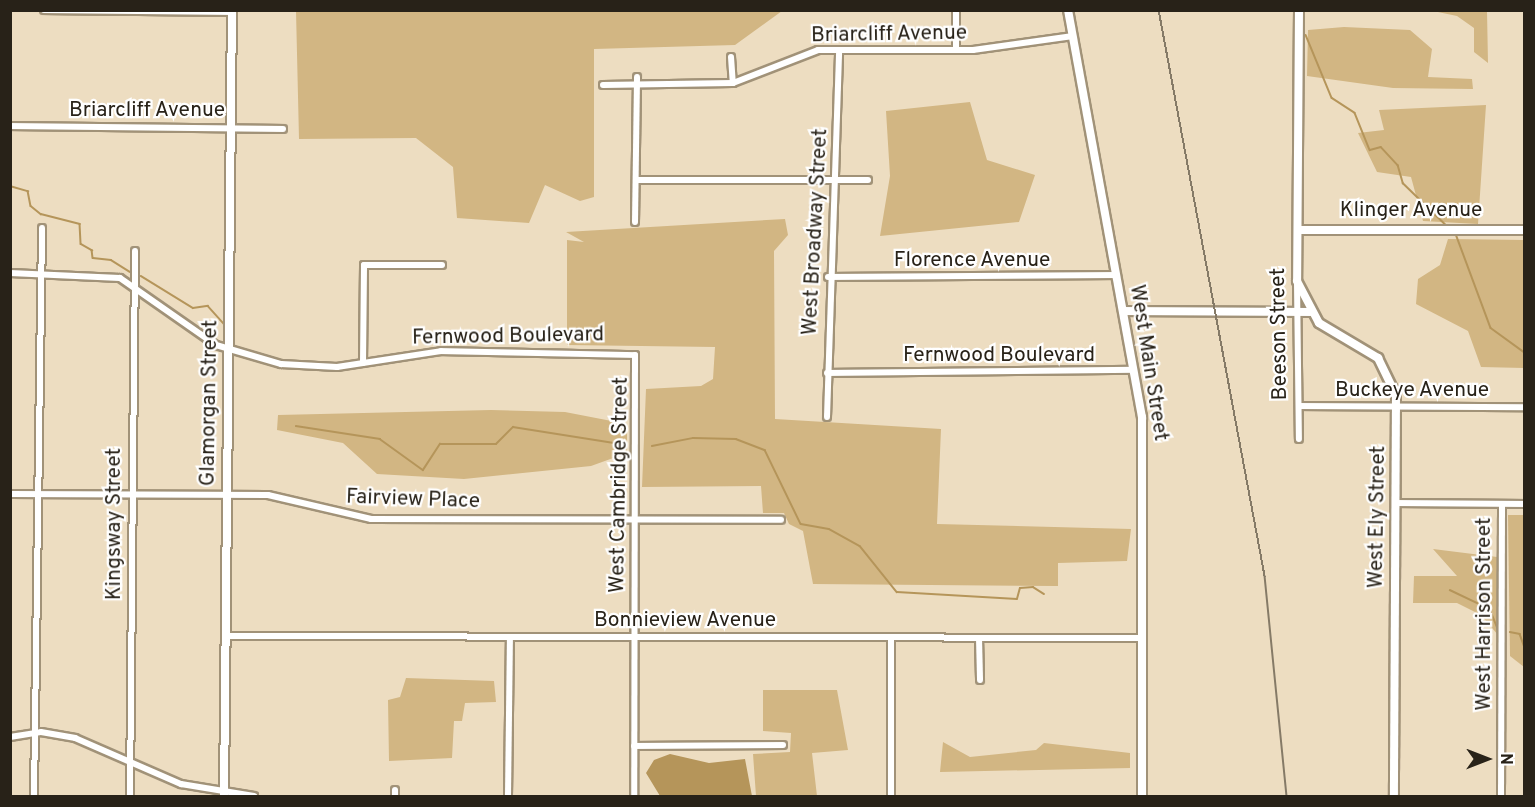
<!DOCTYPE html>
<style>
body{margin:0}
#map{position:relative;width:1535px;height:807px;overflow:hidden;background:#edddc1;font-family:Overpass,sans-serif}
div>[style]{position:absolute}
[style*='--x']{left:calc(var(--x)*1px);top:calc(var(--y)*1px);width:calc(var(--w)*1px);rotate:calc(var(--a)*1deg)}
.green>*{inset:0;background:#d2b683}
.water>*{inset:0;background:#b5955a}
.stream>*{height:1.5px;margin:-0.75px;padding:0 0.75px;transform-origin:0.75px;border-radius:0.75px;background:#b5955a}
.roads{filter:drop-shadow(2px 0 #a19278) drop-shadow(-2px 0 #a19278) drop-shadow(0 2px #a19278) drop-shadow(0 -2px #a19278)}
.street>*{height:6px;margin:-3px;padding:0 3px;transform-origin:3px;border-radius:3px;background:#fff}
.secondary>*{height:8px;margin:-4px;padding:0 4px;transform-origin:4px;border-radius:4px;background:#fff}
.rail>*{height:1.5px;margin:-0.75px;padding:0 0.75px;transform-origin:0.75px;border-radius:0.75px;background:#857a67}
span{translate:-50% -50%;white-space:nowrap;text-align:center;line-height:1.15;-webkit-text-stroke:4.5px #fff;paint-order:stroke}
.street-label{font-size:21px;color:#282218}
.frame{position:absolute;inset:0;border:12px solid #282218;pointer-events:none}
.north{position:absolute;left:1457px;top:729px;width:60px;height:60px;-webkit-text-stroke:4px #fff;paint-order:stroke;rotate:90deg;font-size:16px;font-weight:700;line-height:24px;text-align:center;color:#282218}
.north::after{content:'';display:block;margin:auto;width:21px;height:27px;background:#282218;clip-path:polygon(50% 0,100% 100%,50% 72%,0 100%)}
</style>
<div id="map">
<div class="green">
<div style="clip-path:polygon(296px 11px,296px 10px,782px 11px,735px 45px,594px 49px,594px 197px,580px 201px,545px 185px,529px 223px,457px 218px,453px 167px,416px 138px,299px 139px)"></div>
<div style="clip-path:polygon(1433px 11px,1487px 11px,1488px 63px,1474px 52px,1474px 28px,1457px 16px)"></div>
<div style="clip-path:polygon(1344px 27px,1410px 30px,1432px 49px,1428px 77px,1472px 79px,1473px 89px,1393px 88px,1307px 76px,1308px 30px)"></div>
<div style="clip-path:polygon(970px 102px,987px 160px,1035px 175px,1019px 222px,880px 236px,890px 176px,886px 111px)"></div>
<div style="clip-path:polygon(1486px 105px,1478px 224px,1423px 221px,1411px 177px,1377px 172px,1358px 133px,1384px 130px,1379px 110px)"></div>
<div style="clip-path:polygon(785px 219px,788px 235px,774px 251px,775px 419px,941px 429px,937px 524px,1131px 529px,1127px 561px,1058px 563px,1058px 586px,813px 584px,803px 531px,789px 524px,784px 513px,763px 513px,761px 486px,642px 487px,646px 389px,701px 386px,713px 379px,715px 347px,567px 345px,567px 240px,584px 242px,566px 232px)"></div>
<div style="clip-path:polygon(1448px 239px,1524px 240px,1524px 368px,1481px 367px,1468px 331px,1416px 304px,1418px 279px,1440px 265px)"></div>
<div style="clip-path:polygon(491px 410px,565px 412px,627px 424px,627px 453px,591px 466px,464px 479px,377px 474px,343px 443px,277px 430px,278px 415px)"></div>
<div style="clip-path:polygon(1508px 515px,1524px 515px,1524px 667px,1510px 656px)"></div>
<div style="clip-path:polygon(1433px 549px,1497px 557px,1498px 635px,1481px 615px,1457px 603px,1413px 603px,1414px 576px,1457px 576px)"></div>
<div style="clip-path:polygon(406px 678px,494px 681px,496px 702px,465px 703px,462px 721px,454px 721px,452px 758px,389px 761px,388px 700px,400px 697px)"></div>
<div style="clip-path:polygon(763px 690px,837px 690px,848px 750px,812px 753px,817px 796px,756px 796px,753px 754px,790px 752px,791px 733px,763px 731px)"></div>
<div style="clip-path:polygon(943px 742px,970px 757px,1036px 750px,1044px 743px,1130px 753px,1130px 768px,940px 772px)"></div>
</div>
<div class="water">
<div style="clip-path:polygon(670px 754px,709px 763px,745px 759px,752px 796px,660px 796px,646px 773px,654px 760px)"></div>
</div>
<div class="stream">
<div style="--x:1306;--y:35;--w:68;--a:67.6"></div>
<div style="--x:1332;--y:98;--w:27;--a:33"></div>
<div style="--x:1355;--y:113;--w:40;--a:68"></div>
<div style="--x:1370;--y:150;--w:11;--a:-15"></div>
<div style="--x:1381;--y:147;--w:25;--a:47"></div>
<div style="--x:1398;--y:165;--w:19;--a:74"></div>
<div style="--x:1403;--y:183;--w:59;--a:44.3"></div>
<div style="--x:10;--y:186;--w:19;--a:16"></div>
<div style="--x:28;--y:191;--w:15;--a:79"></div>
<div style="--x:31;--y:206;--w:13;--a:39"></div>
<div style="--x:41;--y:214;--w:40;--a:14.4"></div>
<div style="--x:80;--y:224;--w:20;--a:87"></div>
<div style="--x:81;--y:244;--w:13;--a:29"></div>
<div style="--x:92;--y:250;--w:8;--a:83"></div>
<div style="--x:93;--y:258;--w:18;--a:6"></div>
<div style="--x:111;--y:260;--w:22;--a:32"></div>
<div style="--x:1456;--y:234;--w:100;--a:69.6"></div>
<div style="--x:1491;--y:328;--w:41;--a:36"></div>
<div style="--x:141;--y:276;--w:61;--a:31.6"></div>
<div style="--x:193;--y:308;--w:15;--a:-8"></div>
<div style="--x:208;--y:306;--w:24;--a:48"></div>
<div style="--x:296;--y:426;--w:85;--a:8.8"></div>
<div style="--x:380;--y:439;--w:53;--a:35.8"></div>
<div style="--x:423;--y:470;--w:31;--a:-57"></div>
<div style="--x:440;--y:444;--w:56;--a:0"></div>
<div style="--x:496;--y:444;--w:24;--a:-45"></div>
<div style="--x:513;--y:427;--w:102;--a:9"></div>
<div style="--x:652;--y:446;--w:42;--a:-11"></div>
<div style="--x:693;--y:438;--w:43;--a:1.3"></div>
<div style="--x:736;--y:439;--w:31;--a:21"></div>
<div style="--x:765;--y:450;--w:82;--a:64.1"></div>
<div style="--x:801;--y:524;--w:28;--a:10"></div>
<div style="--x:829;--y:529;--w:35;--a:29"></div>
<div style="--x:860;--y:546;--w:59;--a:51.2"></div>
<div style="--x:897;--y:592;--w:120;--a:3.3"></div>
<div style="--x:1017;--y:599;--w:11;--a:-75"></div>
<div style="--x:1020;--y:588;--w:13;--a:-4"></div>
<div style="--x:1033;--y:587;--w:13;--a:32"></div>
<div style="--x:1450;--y:590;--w:44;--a:25.4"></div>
<div style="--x:1490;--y:609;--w:22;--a:68"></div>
<div style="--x:1510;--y:632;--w:10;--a:11"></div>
<div style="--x:1520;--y:634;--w:12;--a:70"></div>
</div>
<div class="roads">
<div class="street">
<div style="--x:44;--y:10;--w:188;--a:0.6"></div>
<div style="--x:956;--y:50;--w:40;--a:-90"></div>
<div style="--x:731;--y:57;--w:26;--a:86"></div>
<div style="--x:603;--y:85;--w:130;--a:-0.9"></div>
<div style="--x:733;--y:83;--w:91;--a:-21.2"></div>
<div style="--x:818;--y:50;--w:155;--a:0"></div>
<div style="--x:973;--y:50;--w:101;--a:-8"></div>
<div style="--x:10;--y:126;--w:273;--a:0.6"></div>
<div style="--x:636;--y:180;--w:232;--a:0"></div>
<div style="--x:635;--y:222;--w:145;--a:-89.2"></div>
<div style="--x:10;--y:273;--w:110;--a:2.6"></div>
<div style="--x:120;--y:278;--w:117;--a:34.9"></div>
<div style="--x:216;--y:345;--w:68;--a:16.3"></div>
<div style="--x:281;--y:364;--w:56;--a:3.1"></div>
<div style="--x:337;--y:367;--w:105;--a:-8.7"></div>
<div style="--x:441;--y:351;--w:194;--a:1.2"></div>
<div style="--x:635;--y:355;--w:441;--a:90.1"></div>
<div style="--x:828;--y:277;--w:288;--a:-0.4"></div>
<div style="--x:1297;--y:283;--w:156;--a:89.3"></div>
<div style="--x:363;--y:363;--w:98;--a:-89.4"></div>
<div style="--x:364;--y:265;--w:78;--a:0"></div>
<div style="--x:827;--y:373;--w:307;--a:-0.6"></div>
<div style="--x:1299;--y:406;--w:225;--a:0.3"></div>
<div style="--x:827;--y:417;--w:367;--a:-88.1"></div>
<div style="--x:10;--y:494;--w:258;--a:0.2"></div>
<div style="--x:268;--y:495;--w:106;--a:13.1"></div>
<div style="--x:371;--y:519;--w:410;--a:0.1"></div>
<div style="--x:1396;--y:503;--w:128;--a:0.4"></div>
<div style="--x:226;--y:636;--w:917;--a:0.12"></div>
<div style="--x:979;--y:638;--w:42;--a:88.6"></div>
<div style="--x:10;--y:737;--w:31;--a:-9"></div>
<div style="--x:41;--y:732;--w:35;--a:10"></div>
<div style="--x:75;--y:738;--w:116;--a:23.5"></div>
<div style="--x:181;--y:784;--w:74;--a:9.3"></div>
<div style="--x:634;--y:746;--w:149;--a:-0.4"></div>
<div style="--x:395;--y:790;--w:6;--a:90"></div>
<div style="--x:34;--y:796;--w:568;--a:-89.19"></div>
<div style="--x:130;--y:796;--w:545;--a:-89.47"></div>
<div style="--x:508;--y:796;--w:158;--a:-89.3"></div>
<div style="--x:891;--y:796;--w:158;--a:-90"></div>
<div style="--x:1501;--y:796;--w:292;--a:-89.8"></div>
</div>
<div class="secondary">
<div style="--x:1068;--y:10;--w:414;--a:79.7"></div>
<div style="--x:1142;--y:417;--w:379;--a:90"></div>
<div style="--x:1299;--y:10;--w:271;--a:90.4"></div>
<div style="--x:1297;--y:281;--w:47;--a:62.4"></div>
<div style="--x:1319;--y:323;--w:69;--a:30.7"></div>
<div style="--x:1378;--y:358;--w:41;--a:64.1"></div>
<div style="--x:1396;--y:395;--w:401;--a:90.3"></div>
<div style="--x:1298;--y:230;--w:226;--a:0"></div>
<div style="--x:1123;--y:311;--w:187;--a:0.3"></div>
<div style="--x:224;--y:796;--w:786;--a:-89.42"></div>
</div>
</div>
<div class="rail">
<div style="--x:1159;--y:10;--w:576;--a:79.39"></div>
<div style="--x:1265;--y:576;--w:221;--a:84.3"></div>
</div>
<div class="street-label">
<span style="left:889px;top:35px;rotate:-1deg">Briarcliff Avenue</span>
<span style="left:147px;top:111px">Briarcliff Avenue</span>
<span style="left:1411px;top:211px">Klinger Avenue</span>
<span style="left:816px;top:232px;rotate:-87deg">West Broadway Street</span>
<span style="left:972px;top:261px">Florence Avenue</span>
<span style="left:1280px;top:334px;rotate:-91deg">Beeson Street</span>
<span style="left:508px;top:337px;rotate:-1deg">Fernwood Boulevard</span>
<span style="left:999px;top:356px">Fernwood Boulevard</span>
<span style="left:1148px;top:363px;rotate:81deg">West Main Street</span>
<span style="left:1412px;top:391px">Buckeye Avenue</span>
<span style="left:210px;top:403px;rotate:-89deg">Glamorgan Street</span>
<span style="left:620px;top:485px;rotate:-89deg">West Cambridge Street</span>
<span style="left:413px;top:500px;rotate:2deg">Fairview Place</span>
<span style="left:1378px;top:517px;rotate:-89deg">West Ely Street</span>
<span style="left:115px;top:524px;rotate:-90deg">Kingsway Street</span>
<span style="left:1485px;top:614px;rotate:-90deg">West Harrison Street</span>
<span style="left:685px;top:621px">Bonnieview Avenue</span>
</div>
<div class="frame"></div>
<div class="north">N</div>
</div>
